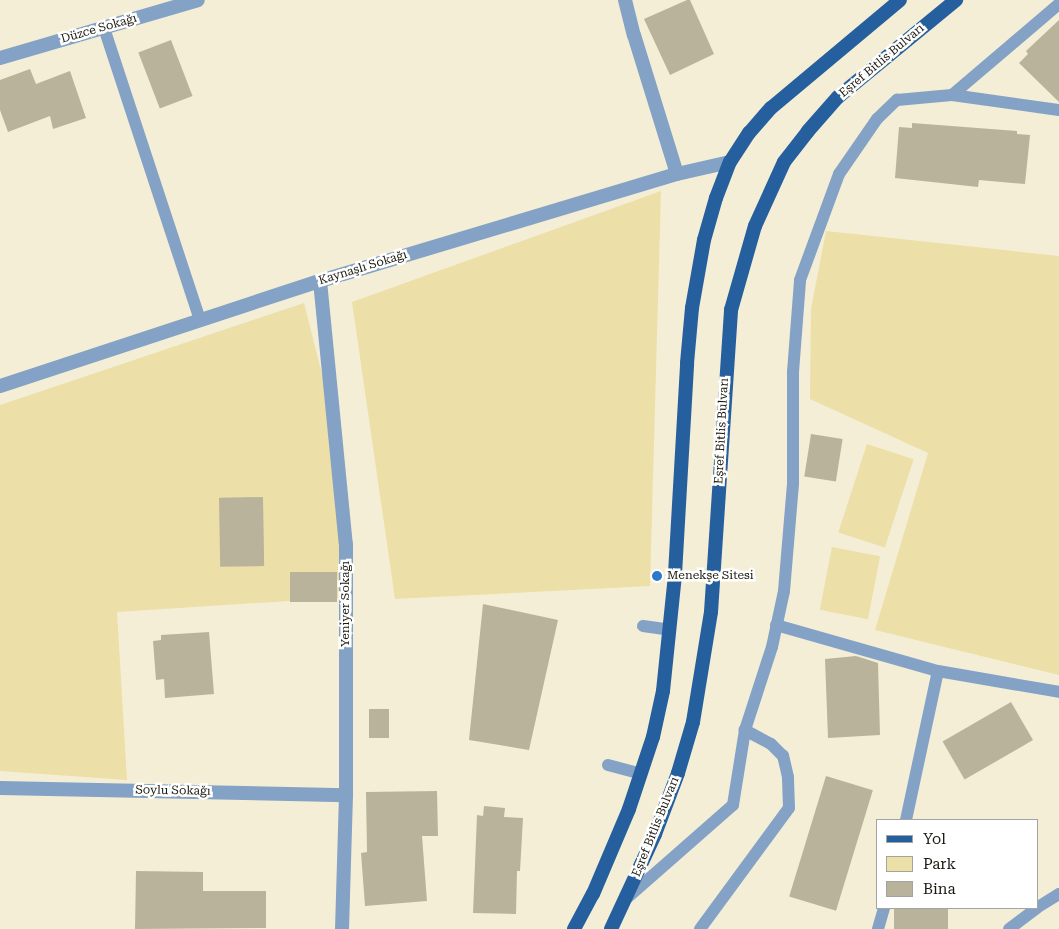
<!DOCTYPE html>
<meta charset="utf-8">
<style>
body{margin:0}
#map{position:relative;width:1059px;height:929px;overflow:hidden;background:#f4eed6;font-family:"Roboto Serif",serif}
div>[style]{position:absolute}
[style*='--x']{left:calc(var(--x)*1px);top:calc(var(--y)*1px);width:calc(var(--w)*1px);rotate:calc(var(--a)*1deg)}
.green>*{inset:0;background:#eddfa8;transform-origin:0 0}
.building>*{inset:0;background:#b9b39c;transform-origin:0 0}
.service>*{height:12px;margin:-6px;padding:0 6px;transform-origin:6px;border-radius:6px;background:#84a2c5}
.minor>*{height:14px;margin:-7px;padding:0 7px;transform-origin:7px;border-radius:7px;background:#84a2c5}
.primary>*{height:14px;margin:-7px;padding:0 7px;transform-origin:7px;border-radius:7px;background:#265f9d}
.dots>*{width:14px;height:14px;translate:-50% -50%;box-sizing:border-box;border:2px solid #fff;border-radius:50%}
span{translate:-50% -50%;white-space:nowrap;text-align:center;line-height:1.15;-webkit-text-stroke:5px #fff;paint-order:stroke}
.street-label{font-size:12px;color:#1a180f}
.poi-label{font-size:12px;color:#1a180f}
.left{translate:0 -50%;text-align:left}
.legend{position:absolute;left:876px;top:819px;width:162px;height:90px;box-sizing:border-box;background:#fff;border:1px solid #a3a39f;margin:0;padding:6px 9px;list-style:none;font-size:15px;color:#1a180f}
.legend li{display:flex;align-items:center;gap:10px;height:25px}
.legend b{width:25px;border:1px solid #a3a39f}
</style>
<div id="map">
<div class="green">
<div style="clip-path:polygon(661px 191px,650px 586px,395px 599px,352px 302px)"></div>
<div style="clip-path:polygon(826px 231px,1059px 256px,1059px 675px,875px 630px,928px 453px,810px 399px,811px 309px)"></div>
<div style="clip-path:polygon(304px 303px,329px 402px,350px 597px,117px 612px,127px 780px,0 771px,0 405px)"></div>
<div style="left:867px;top:444px;width:49px;height:93px;rotate:18deg"></div>
<div style="left:832px;top:547px;width:49px;height:64px;rotate:11deg"></div>
</div>
<div class="building">
<div style="clip-path:polygon(687px 0,690px 0,714px 54px,670px 75px,644px 19px)"></div>
<div style="clip-path:polygon(1059px 20px,1059px 102px,1019px 63px,1028px 54px,1026px 51px)"></div>
<div style="left:171px;top:40px;width:60px;height:35px;rotate:69deg"></div>
<div style="clip-path:polygon(30px 69px,36px 84px,70px 71px,86px 118px,53px 129px,50px 116px,8px 132px,0 110px,0 80px)"></div>
<div style="clip-path:polygon(912px 123px,1017px 131px,1017px 134px,1030px 135px,1025px 184px,979px 180px,978px 187px,895px 178px,899px 127px,912px 128px)"></div>
<div style="left:811px;top:434px;width:32px;height:43px;rotate:9deg"></div>
<div style="left:263px;top:497px;width:69px;height:44px;rotate:89deg"></div>
<div style="left:337px;top:572px;width:30px;height:47px;rotate:90deg"></div>
<div style="clip-path:polygon(483px 604px,558px 620px,529px 750px,469px 740px)"></div>
<div style="clip-path:polygon(209px 632px,214px 694px,165px 698px,164px 679px,156px 680px,153px 641px,161px 640px,161px 635px)"></div>
<div style="clip-path:polygon(856px 656px,878px 663px,880px 735px,828px 738px,825px 659px)"></div>
<div style="left:1011px;top:702px;width:44px;height:79px;rotate:60deg"></div>
<div style="left:369px;top:709px;width:20px;height:29px"></div>
<div style="left:826px;top:776px;width:49px;height:126px;rotate:17deg"></div>
<div style="clip-path:polygon(437px 791px,438px 836px,422px 836px,427px 901px,365px 906px,361px 853px,367px 852px,366px 792px)"></div>
<div style="clip-path:polygon(484px 806px,505px 808px,504px 817px,523px 818px,520px 871px,517px 871px,516px 914px,473px 913px,477px 815px,483px 816px)"></div>
<div style="clip-path:polygon(136px 871px,203px 872px,203px 891px,266px 891px,266px 928px,135px 929px)"></div>
<div style="left:894px;top:908px;width:54px;height:21px"></div>
</div>
<div class="service">
<div style="--x:104;--y:28;--w:307;--a:71.8"></div>
<div style="--x:952;--y:95;--w:140;--a:-40.4"></div>
<div style="--x:776;--y:625;--w:168;--a:15.9"></div>
<div style="--x:938;--y:671;--w:123;--a:9.8"></div>
<div style="--x:643;--y:626;--w:27;--a:8"></div>
<div style="--x:608;--y:765;--w:34;--a:15"></div>
<div style="--x:906;--y:820;--w:152;--a:-77.9"></div>
<div style="--x:627;--y:898;--w:141;--a:-41.3"></div>
<div style="--x:733;--y:805;--w:76;--a:-80.9"></div>
<div style="--x:745;--y:730;--w:87;--a:-72"></div>
<div style="--x:772;--y:647;--w:57;--a:-77.9"></div>
<div style="--x:784;--y:591;--w:108;--a:-85.2"></div>
<div style="--x:793;--y:483;--w:111;--a:-90"></div>
<div style="--x:793;--y:372;--w:92;--a:-85.6"></div>
<div style="--x:800;--y:280;--w:113;--a:-69.8"></div>
<div style="--x:839;--y:174;--w:67;--a:-55.4"></div>
<div style="--x:877;--y:119;--w:28;--a:-44"></div>
<div style="--x:897;--y:100;--w:55;--a:-5.2"></div>
<div style="--x:952;--y:95;--w:108;--a:8"></div>
<div style="--x:1038;--y:907;--w:25;--a:-32"></div>
<div style="--x:700;--y:929;--w:150;--a:-53.7"></div>
<div style="--x:789;--y:808;--w:31;--a:-92"></div>
<div style="--x:788;--y:777;--w:22;--a:-103"></div>
<div style="--x:783;--y:756;--w:17;--a:-135"></div>
<div style="--x:771;--y:744;--w:30;--a:-152"></div>
<div style="--x:878;--y:929;--w:22;--a:-74"></div>
<div style="--x:1009;--y:929;--w:35;--a:-37"></div>
</div>
<div class="minor">
<div style="--x:625;--y:0;--w:36;--a:76"></div>
<div style="--x:634;--y:35;--w:145;--a:72.8"></div>
<div style="--x:0;--y:58;--w:206;--a:-16.3"></div>
<div style="--x:320;--y:281;--w:264;--a:84.4"></div>
<div style="--x:346;--y:544;--w:251;--a:90"></div>
<div style="--x:346;--y:795;--w:134;--a:91.7"></div>
<div style="--x:0;--y:386;--w:337;--a:-18.2"></div>
<div style="--x:320;--y:281;--w:373;--a:-16.7"></div>
<div style="--x:677;--y:174;--w:54;--a:-12.8"></div>
<div style="--x:0;--y:788;--w:346;--a:1.2"></div>
</div>
<div class="primary">
<div style="--x:574;--y:929;--w:40;--a:-62"></div>
<div style="--x:593;--y:894;--w:92;--a:-67"></div>
<div style="--x:629;--y:809;--w:76;--a:-71.6"></div>
<div style="--x:653;--y:737;--w:47;--a:-77.7"></div>
<div style="--x:663;--y:691;--w:118;--a:-84.1"></div>
<div style="--x:675;--y:574;--w:211;--a:-86.7"></div>
<div style="--x:687;--y:363;--w:55;--a:-84.8"></div>
<div style="--x:692;--y:308;--w:69;--a:-80"></div>
<div style="--x:704;--y:240;--w:44;--a:-74.1"></div>
<div style="--x:716;--y:198;--w:39;--a:-69"></div>
<div style="--x:730;--y:162;--w:35;--a:-57"></div>
<div style="--x:749;--y:133;--w:33;--a:-49"></div>
<div style="--x:771;--y:108;--w:168;--a:-39.9"></div>
<div style="--x:611;--y:929;--w:105;--a:-65.1"></div>
<div style="--x:655;--y:834;--w:65;--a:-69.3"></div>
<div style="--x:678;--y:773;--w:53;--a:-73.6"></div>
<div style="--x:693;--y:722;--w:111;--a:-80.7"></div>
<div style="--x:711;--y:612;--w:303;--a:-86.2"></div>
<div style="--x:731;--y:310;--w:87;--a:-74.1"></div>
<div style="--x:755;--y:226;--w:70;--a:-65.6"></div>
<div style="--x:784;--y:162;--w:39;--a:-52"></div>
<div style="--x:808;--y:131;--w:45;--a:-48.6"></div>
<div style="--x:838;--y:97;--w:153;--a:-39.4"></div>
</div>
<div class="dots">
<div style="left:657px;top:576px;background:#2d78c8"></div>
</div>
<div class="street-label">
<span style="left:99px;top:29px;rotate:-16deg">Düzce Sokağı</span>
<span style="left:882px;top:61px;rotate:-40deg">Eşref Bitlis Bulvarı</span>
<span style="left:363px;top:268px;rotate:-17deg">Kaynaşlı Sokağı</span>
<span style="left:722px;top:431px;rotate:-87deg">Eşref Bitlis Bulvarı</span>
<span style="left:346px;top:604px;rotate:-90deg">Yeniyer Sokağı</span>
<span style="left:173px;top:791px;rotate:1deg">Soylu Sokağı</span>
<span style="left:656px;top:827px;rotate:-68deg">Eşref Bitlis Bulvarı</span>
</div>
<div class="poi-label">
<span class="left" style="left:667px;top:576px">Menekşe Sitesi</span>
</div>
<ul class="legend">
<li><b style="height:6px;background:#265f9d"></b>Yol</li>
<li><b style="height:14px;background:#eddfa8"></b>Park</li>
<li><b style="height:14px;background:#b9b39c"></b>Bina</li>
</ul>
</div>
